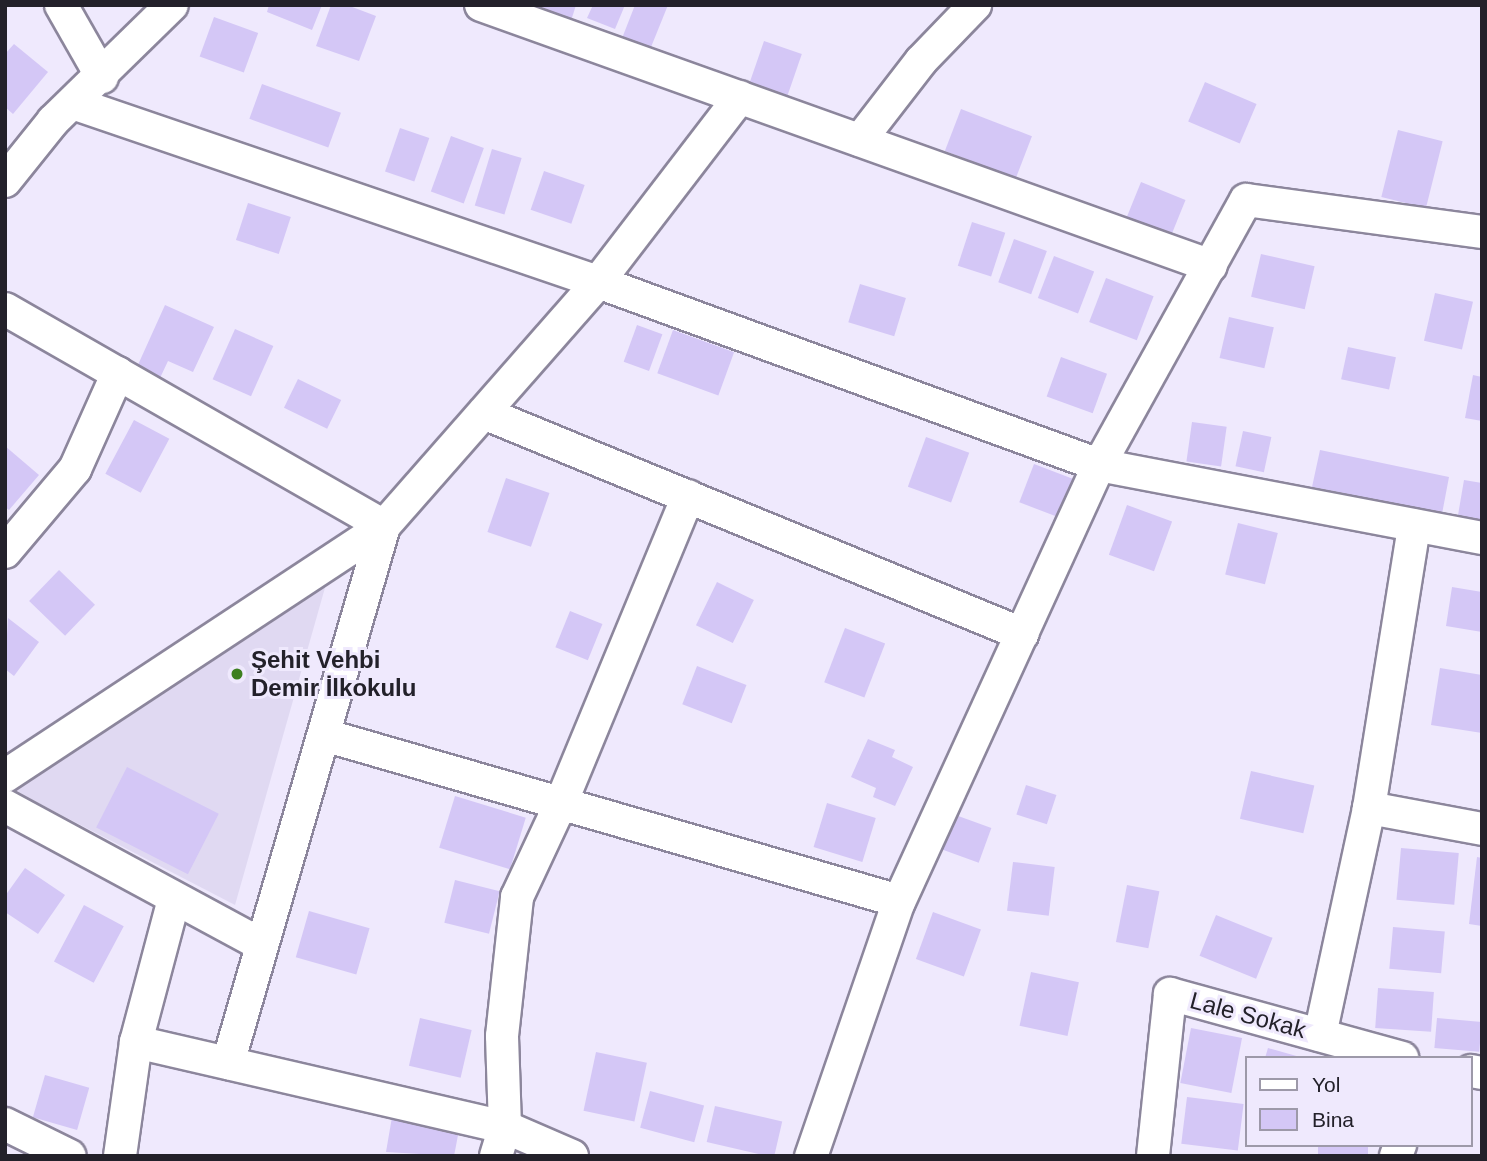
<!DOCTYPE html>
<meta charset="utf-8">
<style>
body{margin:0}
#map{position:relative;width:1487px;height:1161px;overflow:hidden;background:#efe9fd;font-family:Helvetica,sans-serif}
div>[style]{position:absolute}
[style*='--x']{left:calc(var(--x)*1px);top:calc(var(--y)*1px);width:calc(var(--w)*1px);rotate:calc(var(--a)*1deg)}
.built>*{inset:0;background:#e0d9f2}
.building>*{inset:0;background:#d4c7f6;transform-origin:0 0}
.roads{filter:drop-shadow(2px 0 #8c869c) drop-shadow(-2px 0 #8c869c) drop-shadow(0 2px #8c869c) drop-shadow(0 -2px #8c869c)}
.minor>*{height:32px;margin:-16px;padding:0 16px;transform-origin:16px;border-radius:16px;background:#fff}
.dots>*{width:19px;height:19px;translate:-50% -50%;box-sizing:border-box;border:4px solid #efe9fd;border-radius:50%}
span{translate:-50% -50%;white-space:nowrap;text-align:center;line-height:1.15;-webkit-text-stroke:6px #efe9fd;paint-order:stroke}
.poi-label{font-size:24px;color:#23212a;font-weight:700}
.left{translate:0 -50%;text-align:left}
.street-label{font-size:24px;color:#23212a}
.frame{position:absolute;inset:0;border:7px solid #23212a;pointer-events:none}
.legend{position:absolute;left:1245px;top:1056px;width:228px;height:91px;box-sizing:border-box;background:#efe9fd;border:2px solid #9d99a9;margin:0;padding:9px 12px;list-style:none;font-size:21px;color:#23212a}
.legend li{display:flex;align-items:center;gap:14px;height:35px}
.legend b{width:35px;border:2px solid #9d99a9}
</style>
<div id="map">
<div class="built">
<div style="clip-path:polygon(334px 556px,235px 905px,15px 791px)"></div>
</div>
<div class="building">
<div style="clip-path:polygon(269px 5px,322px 5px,312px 30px,267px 12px)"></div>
<div style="clip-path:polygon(331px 5px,347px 5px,376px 16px,359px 61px,316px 46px)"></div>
<div style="clip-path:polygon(543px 5px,576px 5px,570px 24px,540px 14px)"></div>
<div style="clip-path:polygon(593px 5px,625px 5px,615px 29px,587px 18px)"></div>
<div style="clip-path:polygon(635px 5px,668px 5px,647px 57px,619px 46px)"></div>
<div style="left:214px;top:17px;width:47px;height:42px;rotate:20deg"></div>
<div style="left:764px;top:41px;width:40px;height:49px;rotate:19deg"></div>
<div style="clip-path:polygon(14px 44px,48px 72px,13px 114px,5px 107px,5px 54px)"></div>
<div style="left:1205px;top:82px;width:56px;height:43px;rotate:23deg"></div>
<div style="left:262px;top:84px;width:84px;height:37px;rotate:20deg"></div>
<div style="left:961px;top:109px;width:76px;height:45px;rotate:21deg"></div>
<div style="left:400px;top:128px;width:31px;height:46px;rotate:19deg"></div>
<div style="left:1398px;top:130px;width:46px;height:69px;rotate:14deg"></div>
<div style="left:451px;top:136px;width:35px;height:59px;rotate:20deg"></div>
<div style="left:492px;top:149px;width:31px;height:59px;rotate:17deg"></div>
<div style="left:544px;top:171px;width:43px;height:41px;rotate:19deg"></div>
<div style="left:1141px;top:182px;width:48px;height:40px;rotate:22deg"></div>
<div style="left:248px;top:203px;width:45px;height:39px;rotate:18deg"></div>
<div style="left:972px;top:222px;width:35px;height:46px;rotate:18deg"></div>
<div style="left:1014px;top:239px;width:35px;height:46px;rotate:20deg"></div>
<div style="left:1261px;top:254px;width:55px;height:44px;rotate:13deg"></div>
<div style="left:1054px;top:256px;width:43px;height:45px;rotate:21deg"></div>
<div style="left:1106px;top:278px;width:51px;height:47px;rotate:21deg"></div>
<div style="left:860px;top:284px;width:48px;height:40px;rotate:17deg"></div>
<div style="left:1435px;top:293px;width:39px;height:49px;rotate:13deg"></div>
<div style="clip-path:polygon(165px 305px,214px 327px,193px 372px,168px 361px,160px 378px,137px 367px)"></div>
<div style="left:1229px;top:317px;width:46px;height:42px;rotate:13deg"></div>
<div style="left:637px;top:325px;width:27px;height:39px;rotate:20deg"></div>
<div style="left:235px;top:329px;width:42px;height:55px;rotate:24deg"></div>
<div style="left:673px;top:330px;width:65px;height:46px;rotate:20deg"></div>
<div style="left:1348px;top:347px;width:49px;height:33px;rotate:12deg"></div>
<div style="left:1061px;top:357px;width:49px;height:42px;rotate:20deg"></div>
<div style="clip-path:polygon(1473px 375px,1482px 377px,1482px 421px,1465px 418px)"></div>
<div style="left:298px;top:379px;width:48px;height:32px;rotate:26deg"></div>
<div style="left:134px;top:420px;width:40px;height:61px;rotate:28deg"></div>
<div style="left:1192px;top:422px;width:35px;height:40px;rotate:8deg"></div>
<div style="left:1243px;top:431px;width:29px;height:36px;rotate:12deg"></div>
<div style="left:926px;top:437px;width:46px;height:53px;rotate:20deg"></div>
<div style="clip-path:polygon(5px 446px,39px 475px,9px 510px,5px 507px)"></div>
<div style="clip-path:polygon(1320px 450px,1449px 477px,1442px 514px,1403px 507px,1402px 516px,1346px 504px,1348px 494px,1312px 487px)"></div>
<div style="left:1034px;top:464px;width:47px;height:41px;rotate:21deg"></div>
<div style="left:506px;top:478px;width:46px;height:57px;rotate:19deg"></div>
<div style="clip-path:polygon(1464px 480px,1482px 483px,1482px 526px,1457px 521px)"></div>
<div style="left:1127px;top:505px;width:48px;height:53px;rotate:20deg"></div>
<div style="left:1238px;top:523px;width:41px;height:53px;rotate:14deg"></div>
<div style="left:59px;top:570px;width:50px;height:43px;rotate:44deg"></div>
<div style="left:717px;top:582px;width:41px;height:48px;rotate:26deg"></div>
<div style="clip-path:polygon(1452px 587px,1482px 592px,1482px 632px,1446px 626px)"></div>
<div style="left:570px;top:611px;width:35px;height:39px;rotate:22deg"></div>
<div style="clip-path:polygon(8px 618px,39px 642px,14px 676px,5px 669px)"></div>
<div style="left:845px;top:628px;width:43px;height:58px;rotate:21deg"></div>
<div style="left:697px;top:666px;width:53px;height:41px;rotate:21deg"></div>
<div style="clip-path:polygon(1440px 668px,1482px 675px,1482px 733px,1431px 725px)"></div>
<div style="clip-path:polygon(868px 739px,895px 750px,892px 757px,913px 767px,895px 806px,873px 797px,876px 788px,851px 777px)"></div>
<div style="left:127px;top:767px;width:103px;height:68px;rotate:27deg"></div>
<div style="left:1251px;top:771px;width:65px;height:49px;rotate:13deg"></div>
<div style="left:1026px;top:785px;width:32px;height:31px;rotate:18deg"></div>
<div style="left:455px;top:796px;width:74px;height:54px;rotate:17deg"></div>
<div style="left:827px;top:803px;width:51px;height:46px;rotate:17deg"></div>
<div style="left:950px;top:813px;width:44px;height:37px;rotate:20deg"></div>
<div style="left:1401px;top:848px;width:58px;height:52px;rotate:5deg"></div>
<div style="clip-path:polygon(1477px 857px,1482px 858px,1482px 926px,1469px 924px)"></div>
<div style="left:1013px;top:862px;width:42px;height:49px;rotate:7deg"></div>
<div style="clip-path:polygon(25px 868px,65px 895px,38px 934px,5px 912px,5px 896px)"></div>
<div style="left:455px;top:880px;width:46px;height:44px;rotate:14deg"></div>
<div style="left:1127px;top:885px;width:33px;height:58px;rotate:11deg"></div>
<div style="left:84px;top:905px;width:45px;height:64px;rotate:28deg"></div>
<div style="left:309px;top:911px;width:63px;height:48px;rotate:16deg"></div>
<div style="left:933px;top:912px;width:51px;height:50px;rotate:20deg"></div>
<div style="left:1216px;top:915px;width:61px;height:44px;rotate:22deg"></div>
<div style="left:1393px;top:927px;width:52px;height:42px;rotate:5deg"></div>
<div style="left:1031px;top:972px;width:49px;height:55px;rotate:12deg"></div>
<div style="left:1378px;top:988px;width:56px;height:40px;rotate:4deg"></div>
<div style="left:420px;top:1018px;width:53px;height:49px;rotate:13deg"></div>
<div style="left:1437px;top:1018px;width:45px;height:30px;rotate:5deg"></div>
<div style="left:1191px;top:1028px;width:52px;height:56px;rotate:11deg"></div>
<div style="clip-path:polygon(1268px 1048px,1300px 1057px,1300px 1058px,1265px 1058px)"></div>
<div style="left:596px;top:1052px;width:52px;height:60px;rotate:12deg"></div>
<div style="left:45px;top:1075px;width:46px;height:44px;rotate:16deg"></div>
<div style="left:650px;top:1091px;width:56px;height:38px;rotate:15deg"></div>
<div style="left:1187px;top:1097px;width:57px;height:47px;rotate:7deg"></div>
<div style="left:715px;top:1106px;width:69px;height:37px;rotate:13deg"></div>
<div style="clip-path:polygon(392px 1117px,459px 1130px,454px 1156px,386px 1152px)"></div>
<div style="left:1318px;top:1145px;width:50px;height:11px"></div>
</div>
<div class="roads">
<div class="minor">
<div style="--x:61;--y:5;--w:83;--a:60.3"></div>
<div style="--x:481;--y:5;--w:775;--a:19.67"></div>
<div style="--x:73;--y:103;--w:555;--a:18.83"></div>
<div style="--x:598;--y:282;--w:533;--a:20.07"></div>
<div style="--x:1099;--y:465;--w:480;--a:114.6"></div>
<div style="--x:899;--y:901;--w:270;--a:109"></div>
<div style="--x:860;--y:140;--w:100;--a:-52.3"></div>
<div style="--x:921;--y:61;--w:78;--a:-46"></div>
<div style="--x:5;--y:181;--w:77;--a:-51.3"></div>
<div style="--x:53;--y:121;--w:166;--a:-44.3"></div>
<div style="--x:1482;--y:232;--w:238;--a:-172.3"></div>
<div style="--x:1246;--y:200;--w:303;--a:119"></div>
<div style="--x:1099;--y:465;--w:390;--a:10.8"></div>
<div style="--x:5;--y:309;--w:437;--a:29.8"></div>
<div style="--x:484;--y:413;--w:582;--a:22.33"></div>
<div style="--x:5;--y:552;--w:109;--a:-49.9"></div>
<div style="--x:75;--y:469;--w:105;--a:-65.9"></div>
<div style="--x:324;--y:735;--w:598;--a:16.1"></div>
<div style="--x:5;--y:776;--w:454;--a:-33.4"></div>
<div style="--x:384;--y:526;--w:325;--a:-48.7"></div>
<div style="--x:598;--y:282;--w:233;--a:-52.5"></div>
<div style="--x:5;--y:806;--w:290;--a:28.4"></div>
<div style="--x:1369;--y:808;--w:115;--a:10.5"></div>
<div style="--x:1320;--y:1035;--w:232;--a:-77.8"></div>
<div style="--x:1369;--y:808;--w:286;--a:-80.9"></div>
<div style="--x:136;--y:1042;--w:148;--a:-75.1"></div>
<div style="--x:228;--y:1063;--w:559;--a:-73.8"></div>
<div style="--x:1471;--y:1071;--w:11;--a:10"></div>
<div style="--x:5;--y:1124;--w:72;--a:26.2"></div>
<div style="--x:120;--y:1156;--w:115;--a:-82"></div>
<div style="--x:136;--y:1042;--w:379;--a:13"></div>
<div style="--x:505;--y:1127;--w:73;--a:23.4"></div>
<div style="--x:496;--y:1156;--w:30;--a:-73"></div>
<div style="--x:505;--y:1127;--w:91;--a:-91.9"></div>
<div style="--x:502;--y:1036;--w:140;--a:-83.8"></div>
<div style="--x:517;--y:897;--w:104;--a:-64.9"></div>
<div style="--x:561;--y:803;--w:332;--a:-67.5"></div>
<div style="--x:1153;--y:1156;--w:163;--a:-84"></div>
<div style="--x:1170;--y:994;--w:241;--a:15.4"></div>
<div style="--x:1396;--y:1156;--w:12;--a:-70"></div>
</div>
</div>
<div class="dots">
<div style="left:237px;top:674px;background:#3d7f1f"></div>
</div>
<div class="poi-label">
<span class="left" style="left:251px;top:674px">Şehit Vehbi<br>Demir İlkokulu</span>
</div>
<div class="street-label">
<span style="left:1248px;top:1015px;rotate:15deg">Lale Sokak</span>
</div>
<div class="frame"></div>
<ul class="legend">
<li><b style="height:9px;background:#fff"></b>Yol</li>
<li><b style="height:19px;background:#d4c7f6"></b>Bina</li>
</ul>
</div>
